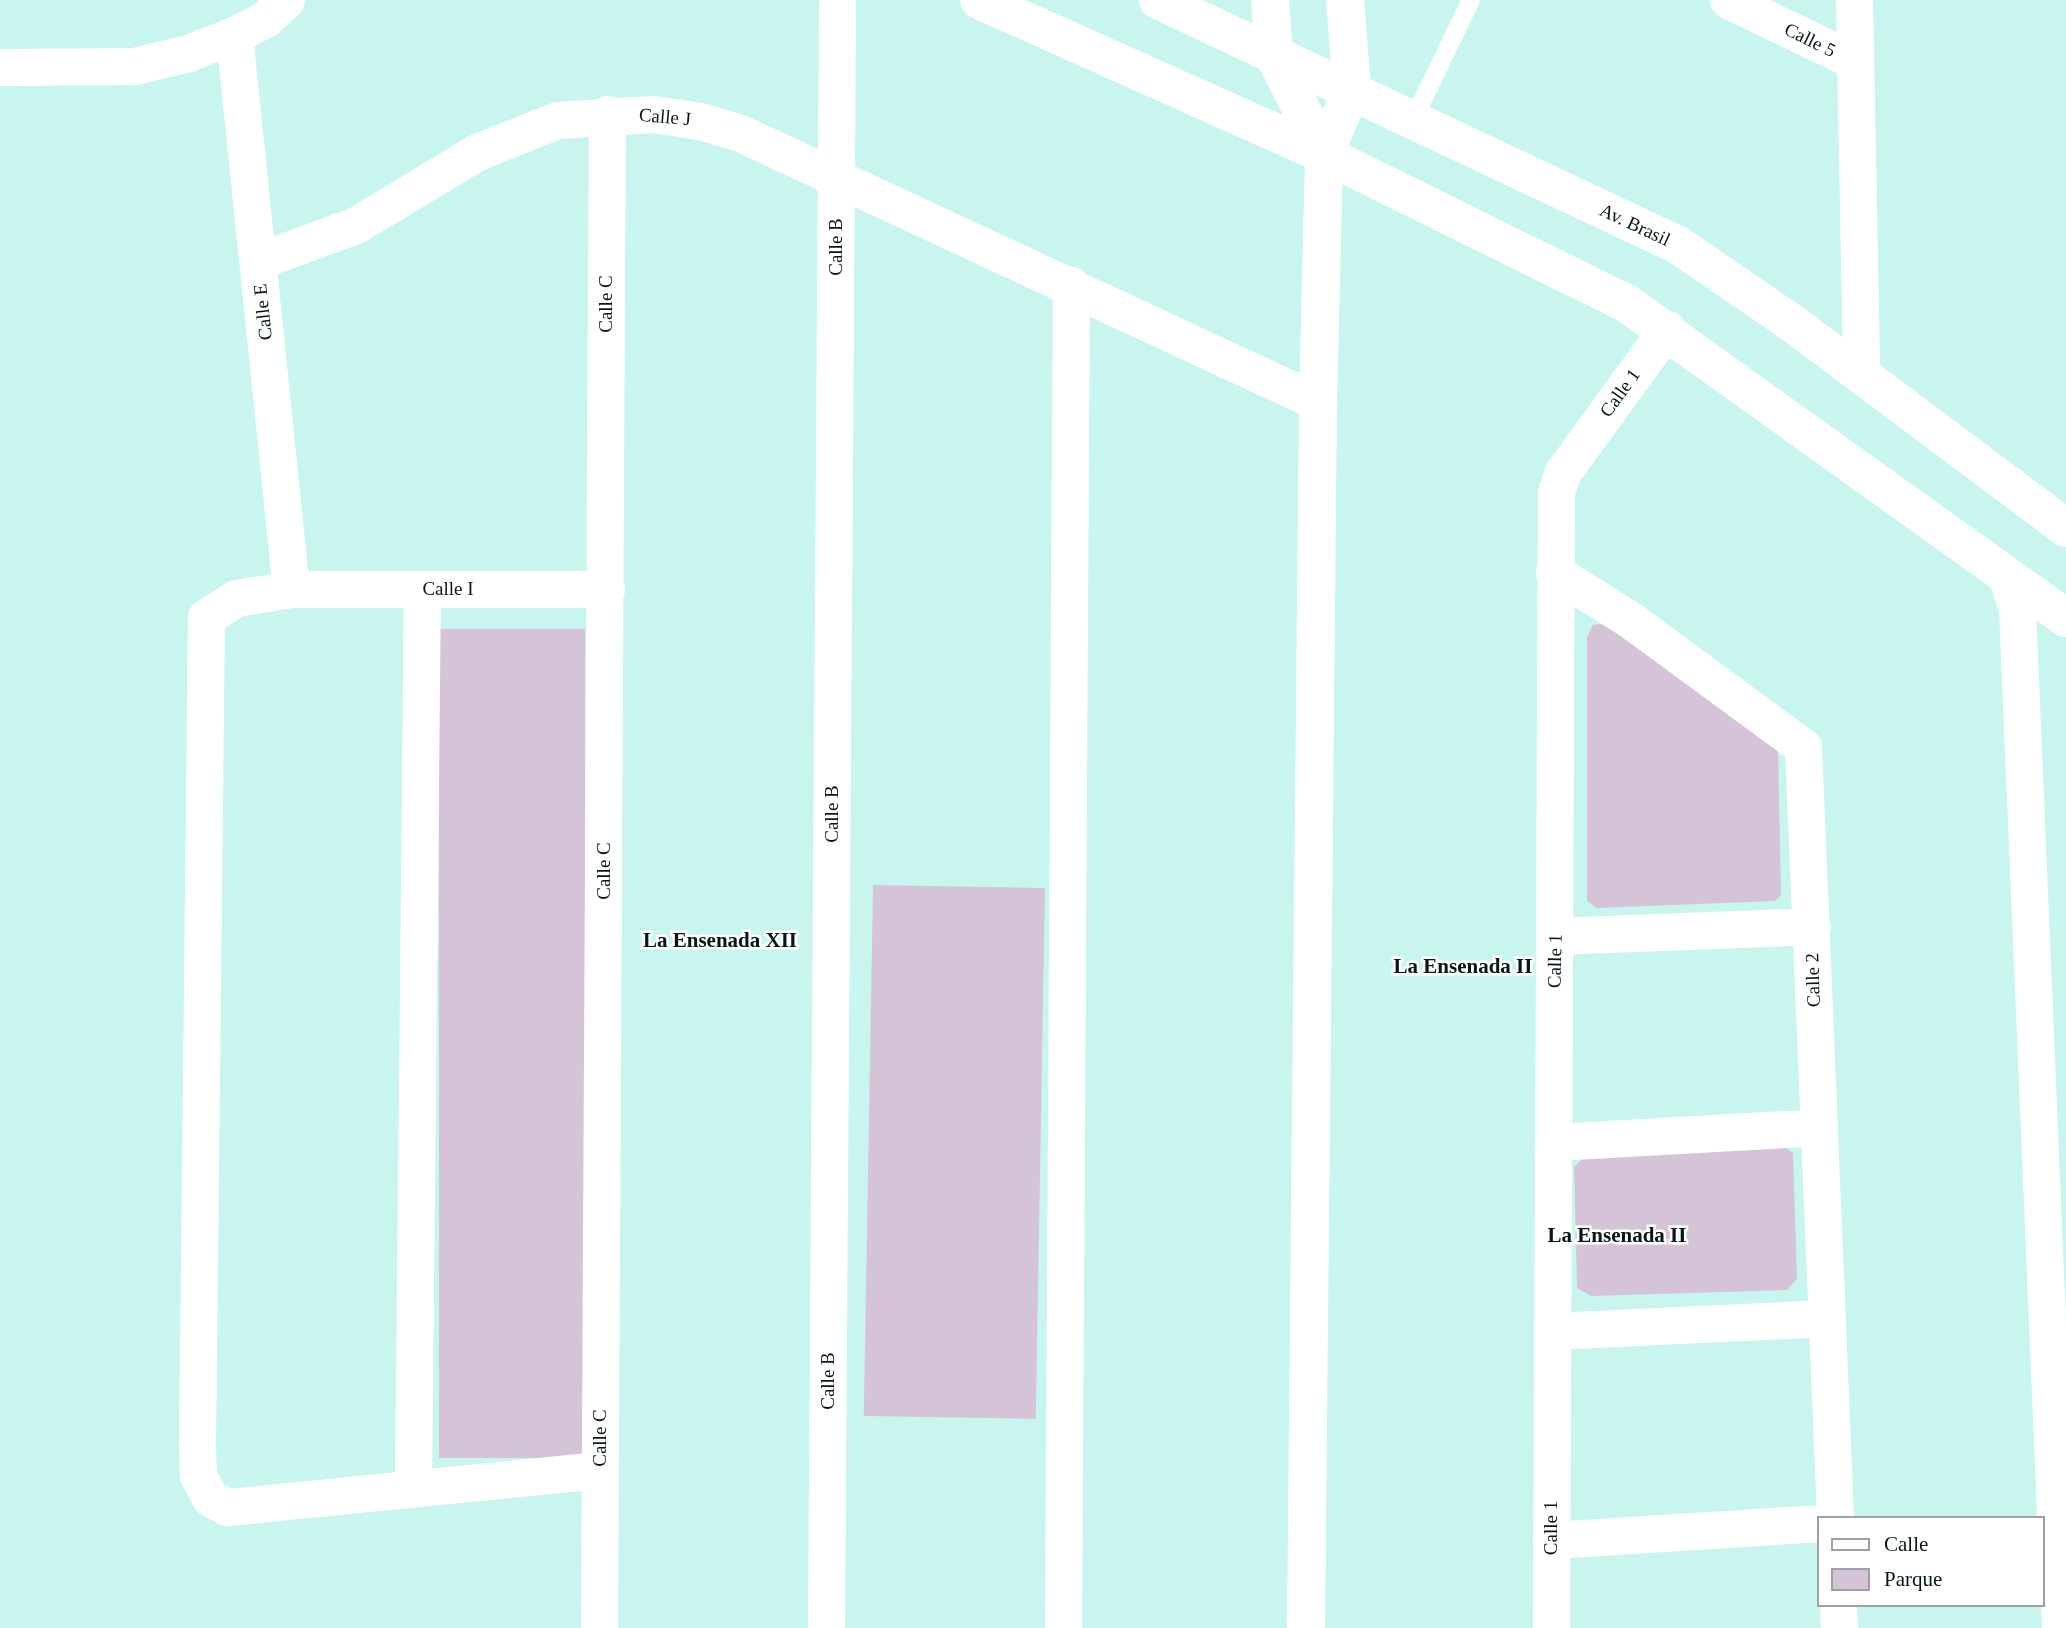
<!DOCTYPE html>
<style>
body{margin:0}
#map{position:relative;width:2066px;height:1628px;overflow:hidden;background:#c8f6ee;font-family:"Times New Roman",serif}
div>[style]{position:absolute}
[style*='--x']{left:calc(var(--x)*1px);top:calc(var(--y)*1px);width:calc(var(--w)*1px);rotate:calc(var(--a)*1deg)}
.green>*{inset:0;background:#d5c4d8;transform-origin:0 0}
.lane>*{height:18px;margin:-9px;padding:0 9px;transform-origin:9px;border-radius:9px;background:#fff}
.street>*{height:37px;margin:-18.5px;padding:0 18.5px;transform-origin:18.5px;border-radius:18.5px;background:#fff}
.secondary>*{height:38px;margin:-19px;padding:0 19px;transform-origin:19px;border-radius:19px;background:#fff}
span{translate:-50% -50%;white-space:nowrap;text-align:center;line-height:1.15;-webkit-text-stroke:5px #fff;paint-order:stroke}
.street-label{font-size:19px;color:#061714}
.neighbourhood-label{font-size:21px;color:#061714;font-weight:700}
.legend{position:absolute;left:1817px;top:1516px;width:228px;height:91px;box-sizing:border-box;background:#fff;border:2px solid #9ba2a1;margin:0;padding:9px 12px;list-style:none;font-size:21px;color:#061714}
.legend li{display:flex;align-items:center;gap:14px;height:35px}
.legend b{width:35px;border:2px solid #9ba2a1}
</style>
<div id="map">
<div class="green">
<div style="clip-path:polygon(1611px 622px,1778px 746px,1781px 895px,1775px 901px,1597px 908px,1587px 901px,1587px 637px,1593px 625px)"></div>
<div style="left:439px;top:629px;width:146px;height:829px"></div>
<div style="left:1045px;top:888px;width:531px;height:172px;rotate:91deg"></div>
<div style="clip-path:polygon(1782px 1145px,1793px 1153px,1797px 1279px,1787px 1290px,1591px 1296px,1577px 1288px,1574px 1167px,1585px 1156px)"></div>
</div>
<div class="lane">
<div style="--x:1413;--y:120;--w:133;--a:-64.2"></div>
</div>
<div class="street">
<div style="--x:1728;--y:0;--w:141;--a:25.7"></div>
<div style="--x:1854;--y:0;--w:375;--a:88.9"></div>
<div style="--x:234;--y:35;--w:557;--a:84.13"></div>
<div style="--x:0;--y:67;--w:134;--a:-0.4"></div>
<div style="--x:134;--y:66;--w:56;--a:-13.5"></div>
<div style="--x:188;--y:53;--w:49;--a:-21.4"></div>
<div style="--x:234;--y:35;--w:35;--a:-27"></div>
<div style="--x:265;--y:19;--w:28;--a:-42"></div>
<div style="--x:258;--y:261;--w:104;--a:-20.2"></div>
<div style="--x:356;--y:225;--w:141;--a:-31.1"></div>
<div style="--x:477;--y:152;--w:86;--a:-21.8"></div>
<div style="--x:557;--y:120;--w:96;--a:-3.6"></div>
<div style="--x:653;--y:114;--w:48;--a:8.5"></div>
<div style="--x:700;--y:121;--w:42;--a:16.7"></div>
<div style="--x:740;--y:133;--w:638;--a:24.96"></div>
<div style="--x:1554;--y:572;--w:89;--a:32.1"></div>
<div style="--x:1629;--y:619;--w:216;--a:36.3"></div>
<div style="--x:1803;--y:747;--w:772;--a:87.62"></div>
<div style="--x:2006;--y:576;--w:34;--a:71"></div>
<div style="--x:2017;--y:608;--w:1021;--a:87.59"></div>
<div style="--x:1555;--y:936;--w:257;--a:-2.2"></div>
<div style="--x:1554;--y:1142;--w:265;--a:-3.2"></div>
<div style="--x:1552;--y:1331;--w:274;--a:-2.7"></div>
<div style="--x:599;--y:1470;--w:374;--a:174.3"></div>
<div style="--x:227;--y:1507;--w:19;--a:-152"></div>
<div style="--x:210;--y:1498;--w:26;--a:-118"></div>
<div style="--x:198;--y:1475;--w:27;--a:-92"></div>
<div style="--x:197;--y:1448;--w:831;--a:-89.38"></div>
<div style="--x:206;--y:617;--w:36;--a:-32"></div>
<div style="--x:236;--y:598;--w:56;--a:-9.3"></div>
<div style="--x:291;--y:589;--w:315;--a:0"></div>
<div style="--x:413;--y:1488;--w:899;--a:-89.43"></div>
<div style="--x:1551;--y:1540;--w:269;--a:-3.6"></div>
<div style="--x:1838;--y:1605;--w:23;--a:88"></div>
<div style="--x:599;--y:1628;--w:1514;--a:-89.7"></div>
<div style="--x:826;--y:1628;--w:1628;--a:-89.61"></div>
<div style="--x:1063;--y:1628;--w:1343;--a:-89.66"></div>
<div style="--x:1551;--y:1628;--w:1136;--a:-89.75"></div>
<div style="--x:1556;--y:492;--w:21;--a:-71"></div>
<div style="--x:1563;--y:472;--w:177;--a:-54"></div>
</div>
<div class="secondary">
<div style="--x:979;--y:0;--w:378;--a:24.1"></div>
<div style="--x:1324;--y:154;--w:337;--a:26.3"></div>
<div style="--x:1626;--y:303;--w:541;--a:35.6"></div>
<div style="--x:1158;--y:0;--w:575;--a:25.23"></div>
<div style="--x:1678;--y:245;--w:138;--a:34.4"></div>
<div style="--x:1792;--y:323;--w:342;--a:36.8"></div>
<div style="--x:1270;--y:0;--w:55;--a:85.8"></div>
<div style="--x:1274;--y:55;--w:111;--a:63.2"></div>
<div style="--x:1306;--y:1628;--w:1226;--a:-89.44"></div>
<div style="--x:1318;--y:402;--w:248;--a:-88.6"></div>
<div style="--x:1324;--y:154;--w:70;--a:-66.4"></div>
<div style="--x:1352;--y:90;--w:90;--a:-94.4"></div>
</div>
<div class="street-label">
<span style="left:1810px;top:40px;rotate:26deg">Calle 5</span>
<span style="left:665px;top:117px;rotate:5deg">Calle J</span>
<span style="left:1635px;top:225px;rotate:25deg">Av. Brasil</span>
<span style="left:836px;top:247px;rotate:-90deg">Calle B</span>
<span style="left:606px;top:304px;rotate:-90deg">Calle C</span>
<span style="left:263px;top:312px;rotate:-96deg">Calle E</span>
<span style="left:1620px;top:393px;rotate:-54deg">Calle 1</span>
<span style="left:448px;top:589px">Calle I</span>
<span style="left:832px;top:814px;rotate:-90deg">Calle B</span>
<span style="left:604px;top:871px;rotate:-90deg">Calle C</span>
<span style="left:1555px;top:961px;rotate:-89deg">Calle 1</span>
<span style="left:1813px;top:980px;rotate:-92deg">Calle 2</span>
<span style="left:828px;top:1381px;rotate:-90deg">Calle B</span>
<span style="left:600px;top:1438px;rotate:-90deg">Calle C</span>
<span style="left:1551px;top:1528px;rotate:-90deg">Calle 1</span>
</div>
<div class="neighbourhood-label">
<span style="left:720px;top:940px">La Ensenada XII</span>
<span style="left:1463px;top:966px">La Ensenada II</span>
<span style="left:1617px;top:1235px">La Ensenada II</span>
</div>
<ul class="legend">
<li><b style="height:9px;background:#fff"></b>Calle</li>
<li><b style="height:19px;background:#d5c4d8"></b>Parque</li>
</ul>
</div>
